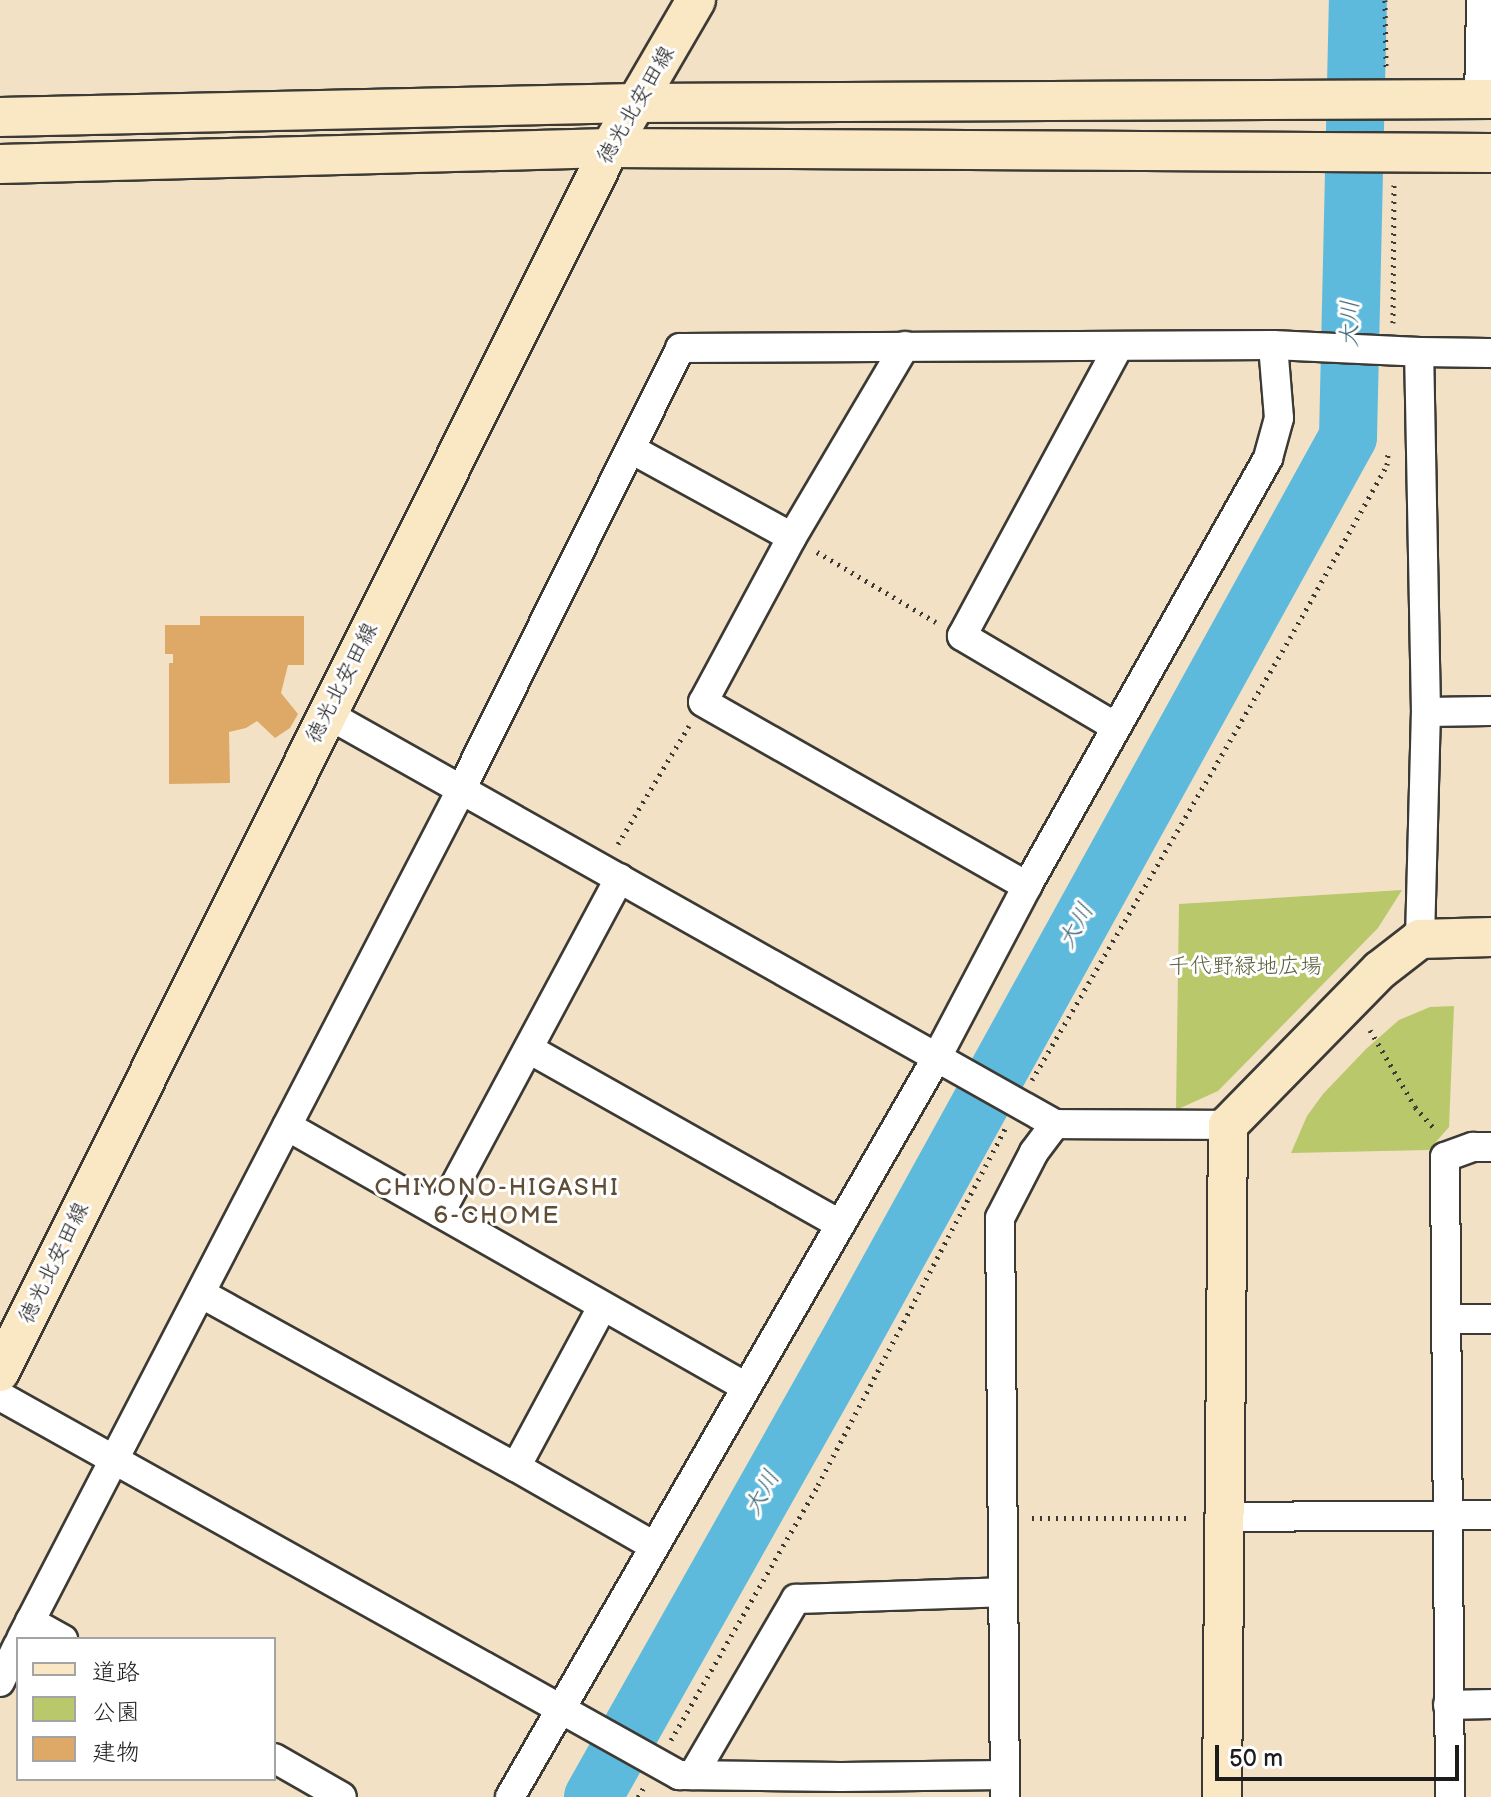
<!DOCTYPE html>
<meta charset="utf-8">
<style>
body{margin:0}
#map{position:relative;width:1491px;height:1797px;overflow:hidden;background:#f2e1c5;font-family:"Balsamiq Sans","Klee One",sans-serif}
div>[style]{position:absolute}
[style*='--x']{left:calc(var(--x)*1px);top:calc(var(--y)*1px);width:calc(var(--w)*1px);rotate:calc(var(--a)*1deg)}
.green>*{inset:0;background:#b8c86b}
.river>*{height:58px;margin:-29px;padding:0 29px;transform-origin:29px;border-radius:29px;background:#5ebadc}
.building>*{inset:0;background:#dea967}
.path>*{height:5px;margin-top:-2.5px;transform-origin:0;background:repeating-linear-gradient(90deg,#3c3a35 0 2px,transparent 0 8px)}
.roads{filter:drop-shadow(2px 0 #3c3a35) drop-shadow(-2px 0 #3c3a35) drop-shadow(0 2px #3c3a35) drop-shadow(0 -2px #3c3a35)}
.street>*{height:28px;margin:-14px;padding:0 14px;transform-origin:14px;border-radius:14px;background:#fff}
.secondary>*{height:38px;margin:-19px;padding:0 19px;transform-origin:19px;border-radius:19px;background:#fae7c3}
span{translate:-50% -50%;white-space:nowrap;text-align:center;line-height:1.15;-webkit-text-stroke:6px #fff;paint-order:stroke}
.street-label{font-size:22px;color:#1c1c1c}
.park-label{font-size:22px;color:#5a613c}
.water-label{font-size:24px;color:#3a6372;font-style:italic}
.neighbourhood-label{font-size:24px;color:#604d36;letter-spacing:2px}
.legend{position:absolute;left:16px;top:1637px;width:260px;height:144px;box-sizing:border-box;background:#fff;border:2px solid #a4a4a4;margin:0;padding:10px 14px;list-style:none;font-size:24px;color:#1c1c1c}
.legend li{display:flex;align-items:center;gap:16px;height:40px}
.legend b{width:40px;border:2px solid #a4a4a4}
.scale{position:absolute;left:1215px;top:1745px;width:244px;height:36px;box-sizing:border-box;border:4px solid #1c1c1c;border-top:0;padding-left:10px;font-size:24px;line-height:28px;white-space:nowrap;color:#1c1c1c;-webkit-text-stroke:6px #fff;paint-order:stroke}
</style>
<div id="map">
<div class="green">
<div style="clip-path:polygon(1402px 890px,1378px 928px,1218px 1091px,1176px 1110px,1179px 904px)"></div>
<div style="clip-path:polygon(1454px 1006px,1449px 1127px,1429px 1150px,1291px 1153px,1307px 1116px,1323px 1094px,1366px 1049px,1399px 1020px,1430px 1007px)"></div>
</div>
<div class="river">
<div style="--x:593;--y:1797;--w:510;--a:-60.62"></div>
<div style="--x:843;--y:1353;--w:1046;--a:-61.13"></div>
<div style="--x:1348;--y:437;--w:437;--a:-88.7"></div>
</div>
<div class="building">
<div style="clip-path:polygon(200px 616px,304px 616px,304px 665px,288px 665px,281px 693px,298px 714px,290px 728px,275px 738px,257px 721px,246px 728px,229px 732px,230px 783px,169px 784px,169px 663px,173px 663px,173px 654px,165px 654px,165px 625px,200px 625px)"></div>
</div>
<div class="path">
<div style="--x:1385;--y:0;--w:67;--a:89.1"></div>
<div style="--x:1393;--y:323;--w:138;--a:-89.6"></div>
<div style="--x:817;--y:552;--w:138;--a:30.5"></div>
<div style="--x:618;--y:844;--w:138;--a:-59"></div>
<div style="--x:1370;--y:1030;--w:89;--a:59.7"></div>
<div style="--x:1415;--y:1107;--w:28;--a:48"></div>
<div style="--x:1032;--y:1080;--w:512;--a:-59.73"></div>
<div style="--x:1290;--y:638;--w:198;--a:-60.7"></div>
<div style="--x:1387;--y:465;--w:12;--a:-85"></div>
<div style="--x:1032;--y:1518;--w:158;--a:0"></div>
<div style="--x:671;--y:1740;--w:294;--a:-60"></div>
<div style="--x:818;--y:1485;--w:404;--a:-62.3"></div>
<div style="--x:638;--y:1797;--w:12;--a:-59"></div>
</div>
<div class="roads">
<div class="street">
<div style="--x:1479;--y:99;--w:99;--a:-88.8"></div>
<div style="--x:905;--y:346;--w:222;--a:120.6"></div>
<div style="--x:792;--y:537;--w:187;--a:118.3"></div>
<div style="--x:703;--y:702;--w:373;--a:29.6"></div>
<div style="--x:631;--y:449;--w:183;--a:28.7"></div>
<div style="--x:1426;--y:712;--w:65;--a:-0.9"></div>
<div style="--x:327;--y:714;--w:836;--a:29.39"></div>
<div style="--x:1055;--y:1124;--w:173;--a:0.3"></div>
<div style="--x:1116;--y:727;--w:179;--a:-149.4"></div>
<div style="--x:962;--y:636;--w:328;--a:-61.6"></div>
<div style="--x:1420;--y:939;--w:227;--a:-88.5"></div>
<div style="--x:1426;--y:712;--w:360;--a:-91.1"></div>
<div style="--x:1419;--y:352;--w:72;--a:0.8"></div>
<div style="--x:529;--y:1049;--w:357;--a:29.4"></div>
<div style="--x:287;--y:1126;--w:528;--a:29.62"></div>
<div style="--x:440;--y:1213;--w:380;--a:-61.8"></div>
<div style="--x:202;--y:1294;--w:359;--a:28.9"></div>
<div style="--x:516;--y:1467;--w:182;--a:-61.7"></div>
<div style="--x:1446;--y:1319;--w:45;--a:0"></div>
<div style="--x:0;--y:1396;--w:778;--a:29.17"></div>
<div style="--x:679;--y:1775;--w:162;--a:0.7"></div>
<div style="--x:841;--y:1777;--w:164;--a:-0.7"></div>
<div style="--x:516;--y:1467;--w:159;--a:29.8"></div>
<div style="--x:1223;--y:1517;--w:268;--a:-0.4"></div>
<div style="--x:30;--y:1621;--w:38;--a:29"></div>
<div style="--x:21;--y:1639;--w:956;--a:-62.6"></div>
<div style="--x:461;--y:790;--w:493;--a:-63.6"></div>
<div style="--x:680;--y:348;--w:593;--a:-0.29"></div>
<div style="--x:1273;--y:345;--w:146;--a:2.7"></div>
<div style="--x:0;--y:1682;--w:41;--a:-64.1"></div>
<div style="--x:1448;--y:1705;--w:43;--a:-1.3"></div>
<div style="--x:274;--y:1758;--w:78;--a:29.8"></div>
<div style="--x:693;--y:1775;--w:204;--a:-59.7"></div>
<div style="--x:796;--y:1599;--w:207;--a:-1.9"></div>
<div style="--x:510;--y:1797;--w:854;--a:-60.01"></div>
<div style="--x:937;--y:1057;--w:193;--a:-62.2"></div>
<div style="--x:1027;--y:886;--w:491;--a:-60.6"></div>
<div style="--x:1268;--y:458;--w:41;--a:-74.6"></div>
<div style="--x:1279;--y:418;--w:73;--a:-94.7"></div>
<div style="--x:1005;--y:1797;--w:579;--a:-90.49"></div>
<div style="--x:1000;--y:1218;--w:74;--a:-62.7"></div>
<div style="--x:1034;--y:1152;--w:35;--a:-53"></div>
<div style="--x:1450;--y:1797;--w:640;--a:-90.45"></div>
<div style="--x:1445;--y:1157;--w:30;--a:-20"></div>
<div style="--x:1473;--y:1147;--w:18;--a:0"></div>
</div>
<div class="secondary">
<div style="--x:0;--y:117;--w:635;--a:-1.26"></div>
<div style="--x:635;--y:103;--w:856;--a:-0.27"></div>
<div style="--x:0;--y:164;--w:610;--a:-1.5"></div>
<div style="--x:610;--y:148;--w:881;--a:0.33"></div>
<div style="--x:0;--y:1372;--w:1368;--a:-63.51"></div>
<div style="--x:610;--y:148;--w:171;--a:-59.8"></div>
<div style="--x:1222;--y:1797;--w:672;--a:-89.49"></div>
<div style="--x:1228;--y:1125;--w:217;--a:-45.6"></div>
<div style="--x:1380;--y:970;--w:51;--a:-37.8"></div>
<div style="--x:1420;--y:939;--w:71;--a:-1.6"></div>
</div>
</div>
<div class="street-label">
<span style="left:636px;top:105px;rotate:-60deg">徳光北安田線</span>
<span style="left:342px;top:683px;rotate:-63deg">徳光北安田線</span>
<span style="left:54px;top:1263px;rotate:-64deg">徳光北安田線</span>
</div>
<div class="park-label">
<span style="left:1245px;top:967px">千代野緑地広場</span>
</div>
<div class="water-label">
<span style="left:1350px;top:324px;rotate:-89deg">大川</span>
<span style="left:1076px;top:926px;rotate:-61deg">大川</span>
<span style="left:762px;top:1493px;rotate:-61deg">大川</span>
</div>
<div class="neighbourhood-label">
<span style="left:497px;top:1202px">CHIYONO-HIGASHI<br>6-CHOME</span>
</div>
<ul class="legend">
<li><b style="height:10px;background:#fae7c3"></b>道路</li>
<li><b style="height:22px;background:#b8c86b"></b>公園</li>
<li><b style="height:22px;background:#dea967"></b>建物</li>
</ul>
<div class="scale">50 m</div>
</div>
